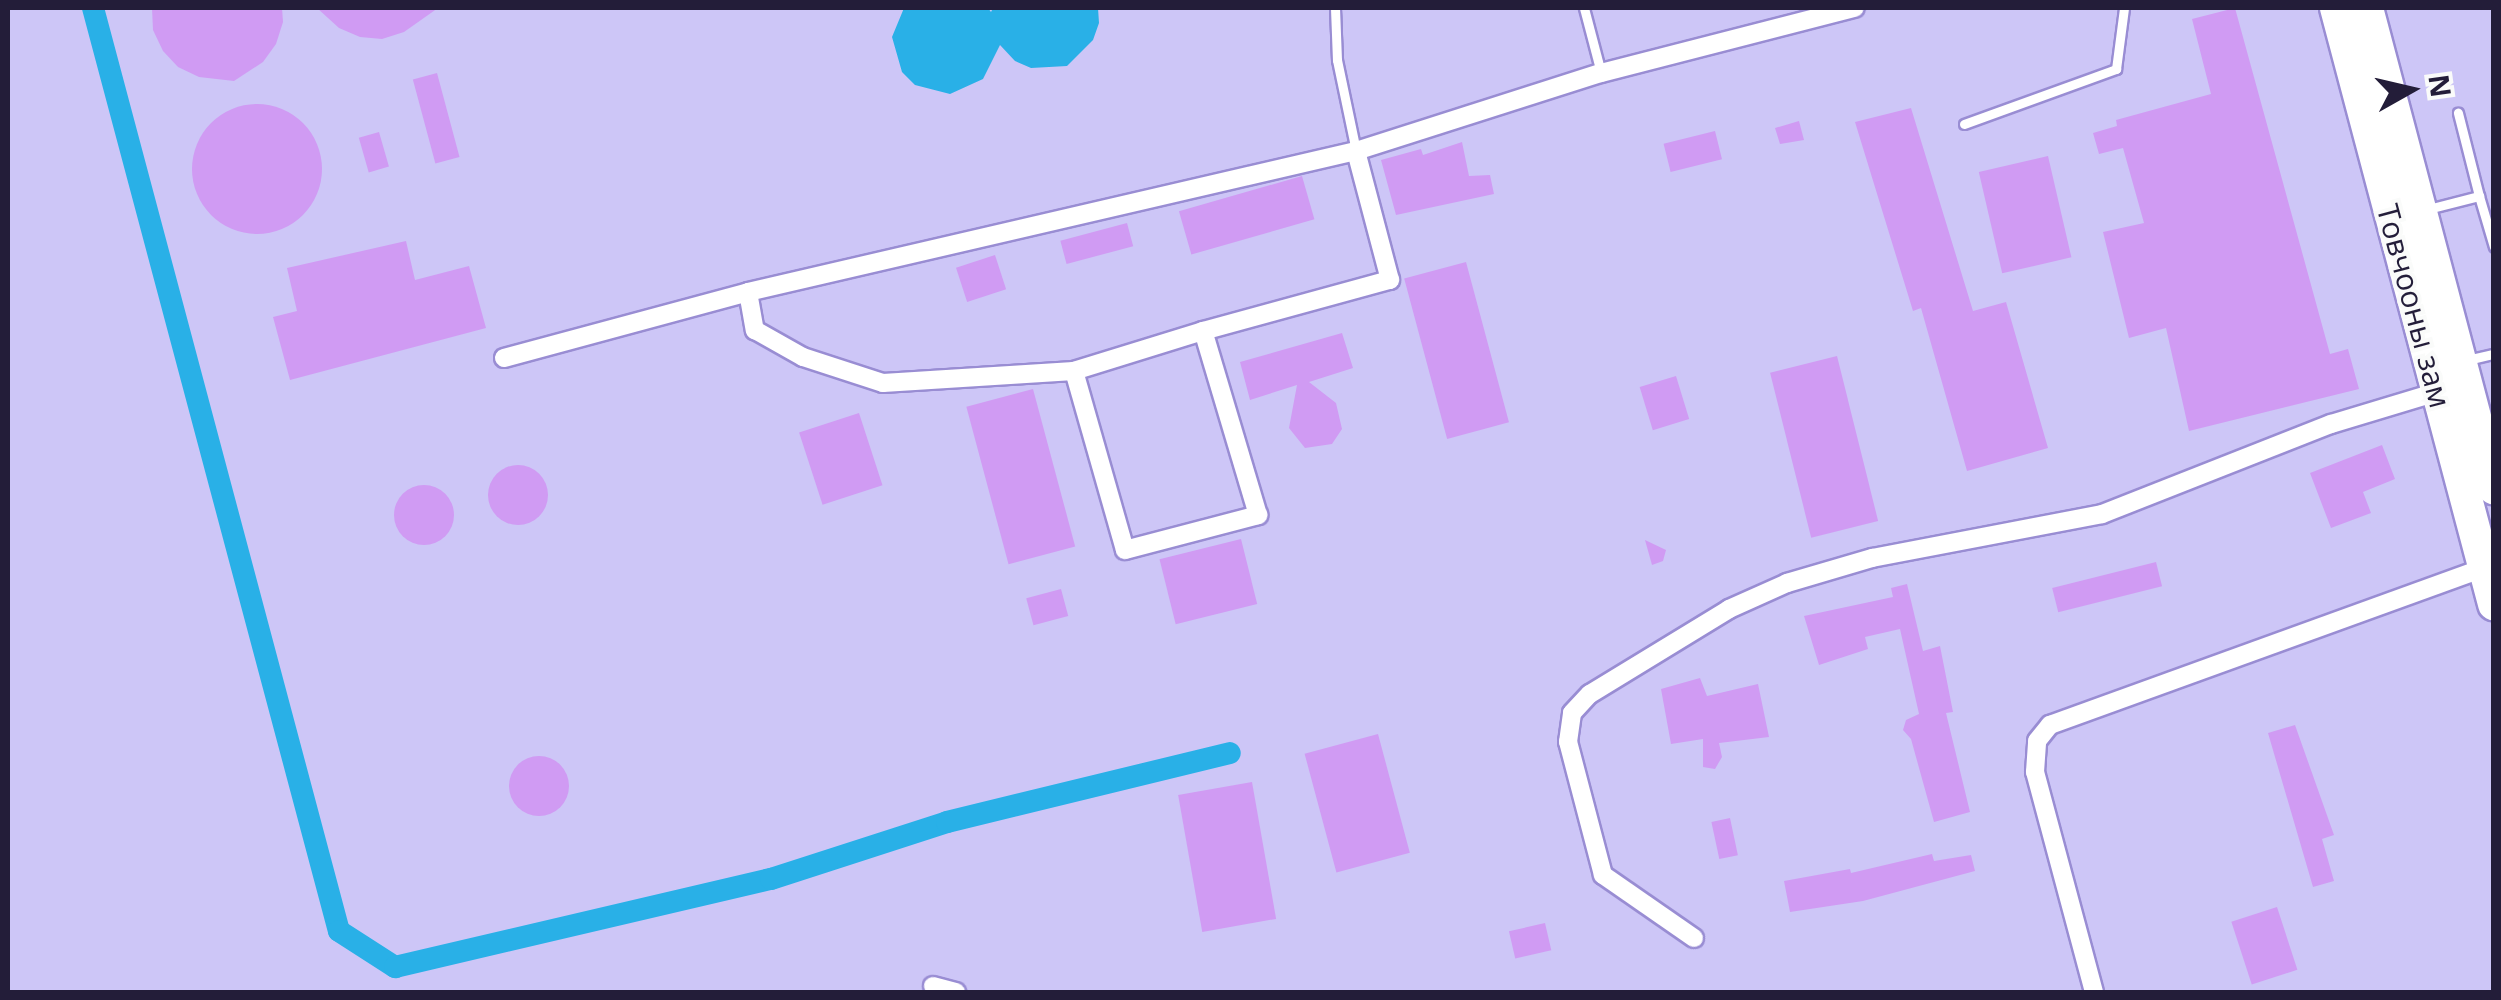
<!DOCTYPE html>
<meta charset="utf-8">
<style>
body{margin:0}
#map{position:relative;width:2501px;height:1000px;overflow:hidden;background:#d9d5f3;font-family:"Open Sans",sans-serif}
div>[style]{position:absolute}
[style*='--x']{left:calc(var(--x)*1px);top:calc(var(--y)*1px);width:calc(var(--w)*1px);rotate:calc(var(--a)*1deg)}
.built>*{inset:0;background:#cdc6f7;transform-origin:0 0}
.water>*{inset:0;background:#29b0e7}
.canal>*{height:22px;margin:-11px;padding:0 11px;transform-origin:11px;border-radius:11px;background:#29b0e7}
.building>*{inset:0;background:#d09bf3;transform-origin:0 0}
.round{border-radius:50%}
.roads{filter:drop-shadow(2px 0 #998dd3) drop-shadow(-2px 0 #998dd3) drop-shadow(0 2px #998dd3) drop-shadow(0 -2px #998dd3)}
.lane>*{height:9px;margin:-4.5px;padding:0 4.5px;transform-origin:4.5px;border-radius:4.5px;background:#fff}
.street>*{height:18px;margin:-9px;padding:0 9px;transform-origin:9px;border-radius:9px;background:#fff}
.highway>*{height:32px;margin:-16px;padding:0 16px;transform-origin:16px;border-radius:16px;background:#fff}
span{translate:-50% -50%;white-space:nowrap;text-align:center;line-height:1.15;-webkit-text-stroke:8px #fafbfa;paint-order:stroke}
.street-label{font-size:30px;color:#231d39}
.frame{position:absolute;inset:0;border:10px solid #231d39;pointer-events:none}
.north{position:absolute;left:2361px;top:40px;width:100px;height:100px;-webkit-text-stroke:8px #fafbfa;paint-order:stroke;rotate:82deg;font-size:28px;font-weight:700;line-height:40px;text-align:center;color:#231d39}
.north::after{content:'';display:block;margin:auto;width:35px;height:45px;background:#231d39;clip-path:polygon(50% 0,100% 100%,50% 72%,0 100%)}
</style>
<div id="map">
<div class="built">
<div style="left:8px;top:8px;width:2485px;height:984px"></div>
</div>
<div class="water">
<div style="clip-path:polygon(904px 8px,988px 8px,991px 12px,993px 8px,1098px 8px,1099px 23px,1093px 40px,1067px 66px,1031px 68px,1015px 61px,1000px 45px,983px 79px,950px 94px,915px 85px,902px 72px,892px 37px)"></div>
</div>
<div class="canal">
<div style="--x:93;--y:8;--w:955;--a:75.08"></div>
<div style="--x:339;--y:931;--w:67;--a:32.7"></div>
<div style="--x:395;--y:967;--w:386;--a:-13.2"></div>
<div style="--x:771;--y:879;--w:185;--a:-17.9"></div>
<div style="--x:947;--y:822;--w:291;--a:-13.7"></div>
</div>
<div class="building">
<div style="clip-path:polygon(152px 8px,282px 8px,283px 22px,276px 44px,263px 62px,234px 81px,199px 77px,178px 67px,163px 51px,153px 30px)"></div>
<div style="clip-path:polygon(317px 8px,438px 8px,404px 32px,382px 39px,360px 37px,339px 28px)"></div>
<div style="clip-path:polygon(2235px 8px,2330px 354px,2348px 349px,2359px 389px,2189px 431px,2166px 328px,2129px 338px,2103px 232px,2144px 223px,2123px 148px,2099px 154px,2093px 133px,2117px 126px,2116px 120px,2211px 94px,2192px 19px)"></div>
<div style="left:437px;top:73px;width:87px;height:25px;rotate:75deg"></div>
<div class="round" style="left:192px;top:104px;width:130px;height:130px"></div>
<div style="clip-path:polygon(1911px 108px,1973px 311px,2006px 302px,2048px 448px,1967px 471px,1921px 308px,1913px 311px,1855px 122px)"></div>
<div style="clip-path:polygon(1799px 121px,1804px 140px,1780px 144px,1775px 128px)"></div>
<div style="left:1715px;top:131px;width:29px;height:53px;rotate:76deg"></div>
<div style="left:379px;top:132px;width:36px;height:21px;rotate:74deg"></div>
<div style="clip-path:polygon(1462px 142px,1469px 176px,1490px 175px,1494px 194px,1396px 215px,1381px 160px,1421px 149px,1423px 155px)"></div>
<div style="left:2048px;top:156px;width:104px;height:71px;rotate:77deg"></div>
<div style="left:1302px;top:176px;width:45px;height:128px;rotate:74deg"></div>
<div style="left:1127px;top:223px;width:24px;height:69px;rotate:75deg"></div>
<div style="clip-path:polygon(406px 241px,415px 280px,469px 266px,486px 328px,290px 380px,273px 317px,297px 311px,287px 268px)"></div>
<div style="left:995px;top:255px;width:36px;height:41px;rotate:72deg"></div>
<div style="left:1466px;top:262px;width:166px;height:64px;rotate:75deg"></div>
<div style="clip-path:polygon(1342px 333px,1353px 368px,1309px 382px,1336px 403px,1342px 429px,1332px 444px,1305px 448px,1289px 428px,1297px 385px,1250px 400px,1240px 362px)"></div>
<div style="left:1837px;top:356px;width:170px;height:69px;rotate:76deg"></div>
<div style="left:1676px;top:376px;width:45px;height:38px;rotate:73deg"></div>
<div style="left:1033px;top:389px;width:163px;height:69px;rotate:75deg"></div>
<div style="left:859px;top:413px;width:76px;height:63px;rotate:72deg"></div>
<div style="clip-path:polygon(2382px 445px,2395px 479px,2363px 492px,2371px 513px,2331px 528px,2310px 473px)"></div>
<div class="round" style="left:488px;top:465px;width:60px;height:60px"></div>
<div class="round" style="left:394px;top:485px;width:60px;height:60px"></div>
<div style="left:1241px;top:539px;width:67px;height:84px;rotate:76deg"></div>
<div style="clip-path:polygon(1645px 540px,1666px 550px,1663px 561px,1652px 565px)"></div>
<div style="left:2156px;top:562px;width:25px;height:107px;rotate:76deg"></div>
<div style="clip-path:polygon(1907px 584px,1923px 651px,1940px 646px,1953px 712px,1946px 713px,1970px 812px,1934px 822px,1911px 739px,1903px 730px,1906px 720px,1919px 714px,1900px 629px,1865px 637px,1868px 649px,1819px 665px,1804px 616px,1893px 597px,1891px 588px)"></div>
<div style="left:1061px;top:589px;width:28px;height:36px;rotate:75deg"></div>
<div style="clip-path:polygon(1700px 678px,1707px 696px,1758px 684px,1769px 737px,1719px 743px,1722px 757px,1715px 769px,1703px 767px,1703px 739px,1671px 744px,1661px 689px)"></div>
<div style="clip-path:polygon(2295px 725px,2334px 835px,2322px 839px,2334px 881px,2313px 887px,2268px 733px)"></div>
<div style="left:1378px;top:734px;width:123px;height:76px;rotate:75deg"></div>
<div class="round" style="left:509px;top:756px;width:60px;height:60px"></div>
<div style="left:1252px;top:782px;width:139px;height:75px;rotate:80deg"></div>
<div style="left:1730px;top:818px;width:38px;height:19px;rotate:78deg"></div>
<div style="clip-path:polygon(1932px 854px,1934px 861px,1971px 855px,1975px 871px,1863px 901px,1790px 912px,1784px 881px,1850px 869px,1851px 873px)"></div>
<div style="left:2277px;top:907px;width:66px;height:48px;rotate:72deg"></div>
<div style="left:1545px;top:923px;width:28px;height:37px;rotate:77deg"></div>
</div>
<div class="roads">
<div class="lane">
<div style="--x:1335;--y:8;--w:52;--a:87.8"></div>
<div style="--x:1337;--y:60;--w:93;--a:78.2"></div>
<div style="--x:1584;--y:8;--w:67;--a:75.3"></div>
<div style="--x:1964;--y:124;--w:162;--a:-19.9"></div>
<div style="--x:2116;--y:69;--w:62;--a:-82.5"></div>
<div style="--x:2479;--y:196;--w:53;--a:73.6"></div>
<div style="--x:2428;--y:209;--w:53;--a:-14.3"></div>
<div style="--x:2479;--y:196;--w:86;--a:-104.2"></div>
<div style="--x:2467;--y:360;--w:28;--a:-13"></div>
</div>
<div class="street">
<div style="--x:748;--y:292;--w:39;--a:80"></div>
<div style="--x:755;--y:330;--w:55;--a:29.4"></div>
<div style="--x:803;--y:357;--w:84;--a:18"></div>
<div style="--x:883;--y:383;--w:191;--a:-3.6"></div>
<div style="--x:1203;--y:331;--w:135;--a:162.8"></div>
<div style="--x:1074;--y:371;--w:186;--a:74.1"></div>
<div style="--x:1125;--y:550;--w:138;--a:-14.7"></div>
<div style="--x:1258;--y:515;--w:192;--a:-106.6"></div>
<div style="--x:1203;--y:331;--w:194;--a:-15.3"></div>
<div style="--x:1390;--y:280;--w:133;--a:-104.8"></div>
<div style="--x:504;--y:358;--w:253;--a:-15.1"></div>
<div style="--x:748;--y:292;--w:624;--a:-13.06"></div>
<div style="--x:1356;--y:151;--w:257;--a:-17.7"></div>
<div style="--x:1601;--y:73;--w:262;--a:-14.4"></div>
<div style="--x:1694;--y:938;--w:111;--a:-145.3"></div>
<div style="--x:1603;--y:875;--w:138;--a:-104.7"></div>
<div style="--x:1568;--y:742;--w:29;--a:-82"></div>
<div style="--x:1572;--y:713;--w:26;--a:-47"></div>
<div style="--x:1590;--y:694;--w:163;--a:-31.4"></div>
<div style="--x:1729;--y:609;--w:64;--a:-24.1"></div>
<div style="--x:1787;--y:583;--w:89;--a:-16.4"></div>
<div style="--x:1872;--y:558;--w:234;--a:-10.8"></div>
<div style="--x:2102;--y:514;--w:246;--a:-21.5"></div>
<div style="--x:2331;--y:424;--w:111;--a:-16.8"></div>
<div style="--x:933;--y:986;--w:24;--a:15"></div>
<div style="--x:2094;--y:992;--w:228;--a:-105"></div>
<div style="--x:2035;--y:772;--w:31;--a:-86"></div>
<div style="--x:2037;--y:741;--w:21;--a:-51"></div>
<div style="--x:2050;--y:725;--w:469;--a:-19.9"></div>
</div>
<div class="highway">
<div style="--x:2336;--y:8;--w:617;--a:75.15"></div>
<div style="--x:2367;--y:8;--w:497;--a:75.2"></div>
</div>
</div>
<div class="street-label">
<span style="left:2414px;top:306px;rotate:75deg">Товчооны зам</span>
</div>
<div class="frame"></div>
<div class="north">N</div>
</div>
